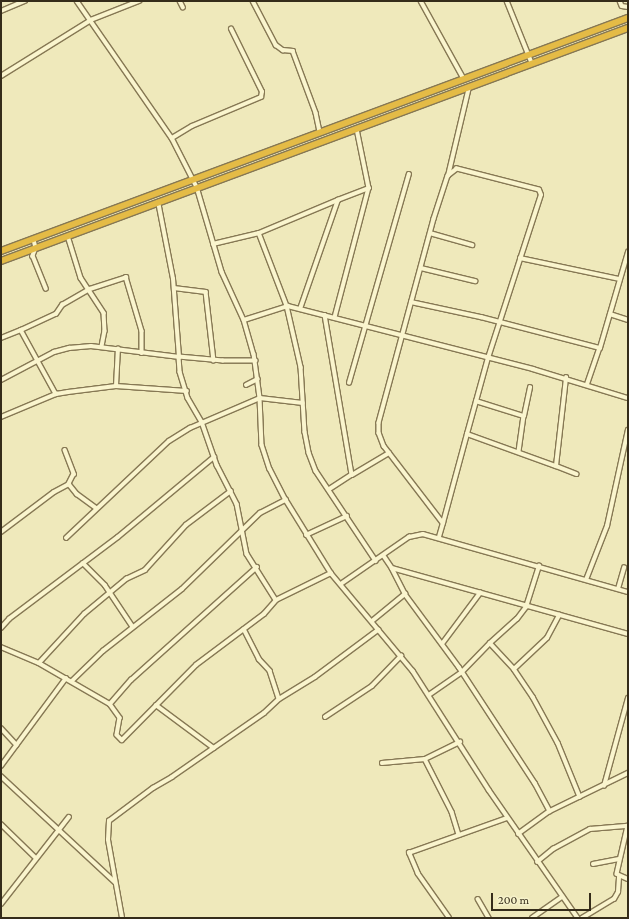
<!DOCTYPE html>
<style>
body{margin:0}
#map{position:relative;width:629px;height:919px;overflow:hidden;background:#efe9bb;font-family:"Crimson Pro",serif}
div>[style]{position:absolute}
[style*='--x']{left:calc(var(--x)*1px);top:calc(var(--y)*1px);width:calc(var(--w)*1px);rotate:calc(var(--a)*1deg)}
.roads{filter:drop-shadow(1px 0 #867854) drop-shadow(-1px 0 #867854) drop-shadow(0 1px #867854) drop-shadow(0 -1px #867854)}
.street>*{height:3.5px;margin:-1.75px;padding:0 1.75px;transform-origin:1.75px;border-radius:1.75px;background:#faf5ce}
.highway>*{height:6px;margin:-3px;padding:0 3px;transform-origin:3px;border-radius:3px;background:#e4bb46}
span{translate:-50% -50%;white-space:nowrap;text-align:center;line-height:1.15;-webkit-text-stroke:4px #f6f2ca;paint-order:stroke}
.frame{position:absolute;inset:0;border:2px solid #352c1a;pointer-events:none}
.scale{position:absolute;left:491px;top:893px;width:100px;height:18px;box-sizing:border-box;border:2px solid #352c1a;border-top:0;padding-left:5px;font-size:12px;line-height:14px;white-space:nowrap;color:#352c1a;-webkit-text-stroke:3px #f6f2ca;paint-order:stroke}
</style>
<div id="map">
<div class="roads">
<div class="street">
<div style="--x:77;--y:1;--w:167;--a:55.3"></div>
<div style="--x:172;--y:138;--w:55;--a:63"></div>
<div style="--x:197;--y:187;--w:89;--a:73.6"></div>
<div style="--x:222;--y:272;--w:53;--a:65.4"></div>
<div style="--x:244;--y:320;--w:35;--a:74"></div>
<div style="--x:254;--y:354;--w:44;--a:82.2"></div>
<div style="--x:260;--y:398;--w:47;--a:87.6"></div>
<div style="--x:262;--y:445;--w:25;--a:72"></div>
<div style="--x:270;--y:469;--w:35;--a:63"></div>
<div style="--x:286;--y:500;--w:86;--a:58.3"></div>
<div style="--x:331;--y:573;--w:128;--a:50.1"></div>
<div style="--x:413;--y:671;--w:141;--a:57.4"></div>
<div style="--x:489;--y:790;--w:156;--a:55.2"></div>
<div style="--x:180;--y:1;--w:7;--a:63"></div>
<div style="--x:253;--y:1;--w:50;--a:62.4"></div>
<div style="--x:276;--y:45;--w:9;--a:36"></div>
<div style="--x:283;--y:50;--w:10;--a:6"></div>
<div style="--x:293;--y:51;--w:66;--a:69.6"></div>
<div style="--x:316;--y:113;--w:19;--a:78"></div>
<div style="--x:421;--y:1;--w:89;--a:61.1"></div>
<div style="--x:507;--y:1;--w:67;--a:68"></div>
<div style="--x:620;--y:1;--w:5;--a:68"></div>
<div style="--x:622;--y:6;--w:6;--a:9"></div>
<div style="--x:1;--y:11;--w:26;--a:-23"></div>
<div style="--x:1;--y:76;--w:106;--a:-31.9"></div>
<div style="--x:91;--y:20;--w:52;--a:-21.6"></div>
<div style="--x:357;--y:129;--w:60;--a:78.5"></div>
<div style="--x:172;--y:138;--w:23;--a:-31"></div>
<div style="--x:192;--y:126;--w:75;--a:-22.8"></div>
<div style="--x:261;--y:97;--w:5;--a:-79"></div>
<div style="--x:262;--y:92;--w:70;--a:-116.2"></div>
<div style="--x:448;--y:176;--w:91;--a:-76.7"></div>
<div style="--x:259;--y:233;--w:86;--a:-22.7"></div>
<div style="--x:430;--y:233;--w:44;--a:15.9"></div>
<div style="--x:68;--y:236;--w:44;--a:72.8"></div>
<div style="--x:81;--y:278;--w:42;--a:56.7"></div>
<div style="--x:104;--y:313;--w:18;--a:87"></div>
<div style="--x:105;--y:331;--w:16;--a:101"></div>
<div style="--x:34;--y:240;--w:8;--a:76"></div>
<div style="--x:36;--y:248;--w:9;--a:111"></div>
<div style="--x:33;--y:256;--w:35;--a:68"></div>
<div style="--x:213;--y:244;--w:47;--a:-13.4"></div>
<div style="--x:259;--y:233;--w:78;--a:69"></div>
<div style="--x:287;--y:306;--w:63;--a:77.1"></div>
<div style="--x:301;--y:367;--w:65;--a:86.5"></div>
<div style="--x:305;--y:432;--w:21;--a:79"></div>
<div style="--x:309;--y:453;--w:19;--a:69"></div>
<div style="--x:316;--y:471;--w:108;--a:56.3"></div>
<div style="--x:520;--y:258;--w:102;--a:11.9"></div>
<div style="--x:421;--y:268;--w:56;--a:13.5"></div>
<div style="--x:174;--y:288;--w:32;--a:7"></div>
<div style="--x:206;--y:292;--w:69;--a:83.4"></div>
<div style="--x:411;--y:302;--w:72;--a:12.1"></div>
<div style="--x:481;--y:317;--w:123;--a:14.6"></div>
<div style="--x:600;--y:348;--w:39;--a:109"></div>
<div style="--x:300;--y:309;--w:115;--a:-70.8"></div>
<div style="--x:338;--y:200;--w:33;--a:-21"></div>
<div style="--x:369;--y:188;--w:134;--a:104.7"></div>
<div style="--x:610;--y:314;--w:19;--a:18"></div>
<div style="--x:325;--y:315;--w:162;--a:80.4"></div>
<div style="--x:352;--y:475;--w:27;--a:147"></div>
<div style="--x:244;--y:320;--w:46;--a:-17.7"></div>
<div style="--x:288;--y:306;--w:253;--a:14.4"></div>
<div style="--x:533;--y:369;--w:99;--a:17"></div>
<div style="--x:21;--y:330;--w:38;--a:-25"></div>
<div style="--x:56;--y:314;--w:11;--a:-56"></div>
<div style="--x:62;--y:305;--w:32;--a:-30"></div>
<div style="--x:90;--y:289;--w:38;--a:-18"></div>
<div style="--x:126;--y:277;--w:56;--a:73.5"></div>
<div style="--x:142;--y:331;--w:22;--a:90"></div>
<div style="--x:1;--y:338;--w:22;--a:-22"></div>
<div style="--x:21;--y:330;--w:73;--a:61.3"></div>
<div style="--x:600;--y:348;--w:100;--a:-73.7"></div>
<div style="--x:256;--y:361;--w:33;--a:180"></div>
<div style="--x:223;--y:361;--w:44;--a:-174.8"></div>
<div style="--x:179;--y:357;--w:15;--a:86"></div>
<div style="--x:180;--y:372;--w:27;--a:73"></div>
<div style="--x:188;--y:398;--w:28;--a:60"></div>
<div style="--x:202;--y:422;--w:46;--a:70.8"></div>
<div style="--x:217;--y:465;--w:44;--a:62.9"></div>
<div style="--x:237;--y:504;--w:51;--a:78.7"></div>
<div style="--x:247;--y:554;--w:54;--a:57.8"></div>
<div style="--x:1;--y:380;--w:60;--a:-27.8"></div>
<div style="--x:54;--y:352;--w:16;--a:-15"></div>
<div style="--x:69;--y:348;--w:22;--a:-5"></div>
<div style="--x:91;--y:346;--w:89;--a:7.1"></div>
<div style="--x:179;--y:357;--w:78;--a:-94.4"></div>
<div style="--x:173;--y:279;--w:78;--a:-101"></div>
<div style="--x:349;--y:383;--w:217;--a:-74"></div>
<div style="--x:246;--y:385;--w:13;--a:-27"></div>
<div style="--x:116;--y:386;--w:37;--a:-87"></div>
<div style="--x:476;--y:401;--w:50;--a:17.4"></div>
<div style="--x:524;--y:416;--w:36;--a:98"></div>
<div style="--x:524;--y:416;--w:29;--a:-78"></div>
<div style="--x:1;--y:417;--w:60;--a:-22.7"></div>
<div style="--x:56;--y:394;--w:12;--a:-9"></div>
<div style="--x:68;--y:392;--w:48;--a:-7.1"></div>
<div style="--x:116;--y:386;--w:71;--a:4"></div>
<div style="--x:467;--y:434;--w:95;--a:19.8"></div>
<div style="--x:556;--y:466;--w:89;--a:-83.5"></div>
<div style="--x:65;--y:450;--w:26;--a:69"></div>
<div style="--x:74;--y:474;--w:11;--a:117"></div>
<div style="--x:556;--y:466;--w:22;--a:21"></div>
<div style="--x:352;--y:475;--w:43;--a:-30.7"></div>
<div style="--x:1;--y:532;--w:66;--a:-37"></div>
<div style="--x:54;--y:492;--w:17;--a:-28"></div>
<div style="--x:69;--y:484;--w:13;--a:51"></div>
<div style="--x:77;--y:494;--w:24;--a:36"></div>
<div style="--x:306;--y:535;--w:45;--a:-24.9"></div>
<div style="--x:439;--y:537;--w:15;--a:-74"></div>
<div style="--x:443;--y:523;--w:92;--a:-74.9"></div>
<div style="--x:467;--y:434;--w:79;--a:-74.6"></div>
<div style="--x:488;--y:358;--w:171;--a:-72"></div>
<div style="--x:541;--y:195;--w:5;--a:-112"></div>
<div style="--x:539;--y:190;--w:85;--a:-165.6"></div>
<div style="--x:457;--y:169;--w:11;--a:142"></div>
<div style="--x:448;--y:176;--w:45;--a:108"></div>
<div style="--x:434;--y:219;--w:211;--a:105.1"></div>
<div style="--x:379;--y:423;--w:10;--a:90"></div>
<div style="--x:379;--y:433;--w:14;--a:69"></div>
<div style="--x:384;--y:446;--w:97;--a:52.5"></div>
<div style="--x:66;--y:538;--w:141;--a:-43.3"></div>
<div style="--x:169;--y:441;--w:25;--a:-32"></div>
<div style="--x:190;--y:428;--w:76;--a:-23.2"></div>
<div style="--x:260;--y:398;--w:43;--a:6.6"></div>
<div style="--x:384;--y:556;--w:14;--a:56"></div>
<div style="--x:392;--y:568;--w:245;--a:15.6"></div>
<div style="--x:83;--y:563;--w:31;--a:45"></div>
<div style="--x:105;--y:585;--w:50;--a:56.3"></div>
<div style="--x:392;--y:568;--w:29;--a:63"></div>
<div style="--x:405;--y:594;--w:91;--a:53.5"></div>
<div style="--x:459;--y:667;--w:139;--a:56.8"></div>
<div style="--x:535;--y:783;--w:32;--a:62"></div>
<div style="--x:586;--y:580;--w:58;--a:-68.7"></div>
<div style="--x:607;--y:526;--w:98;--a:-77.7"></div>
<div style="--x:341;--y:584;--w:83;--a:-34.7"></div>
<div style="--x:409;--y:537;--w:14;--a:-12"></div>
<div style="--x:423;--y:534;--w:213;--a:15.8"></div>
<div style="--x:618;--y:589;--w:22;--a:-74"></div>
<div style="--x:372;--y:621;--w:43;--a:-39.3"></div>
<div style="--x:1;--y:628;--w:12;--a:-48"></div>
<div style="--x:9;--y:619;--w:136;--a:-37"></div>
<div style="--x:118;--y:537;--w:125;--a:-39.8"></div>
<div style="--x:244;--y:629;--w:34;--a:63"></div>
<div style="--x:259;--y:659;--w:16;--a:47"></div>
<div style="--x:270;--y:671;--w:29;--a:72"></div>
<div style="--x:490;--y:643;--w:36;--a:-42"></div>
<div style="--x:517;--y:619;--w:15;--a:-53"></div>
<div style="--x:526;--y:607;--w:43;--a:-72.4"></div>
<div style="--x:442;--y:644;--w:64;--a:-53.3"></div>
<div style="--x:1;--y:647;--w:41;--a:22.8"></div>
<div style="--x:39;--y:663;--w:82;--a:30"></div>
<div style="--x:110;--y:704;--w:17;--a:54"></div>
<div style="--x:120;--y:718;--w:17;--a:100"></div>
<div style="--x:117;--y:735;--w:7;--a:45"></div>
<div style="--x:122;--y:740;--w:105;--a:-45.4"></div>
<div style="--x:196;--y:665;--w:85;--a:-36.9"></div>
<div style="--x:264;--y:614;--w:18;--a:-49"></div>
<div style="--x:276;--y:600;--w:61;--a:-26.1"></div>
<div style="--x:39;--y:663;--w:67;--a:-47.4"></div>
<div style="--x:84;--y:614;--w:55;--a:-39.8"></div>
<div style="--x:126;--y:579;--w:21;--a:-25"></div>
<div style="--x:145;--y:570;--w:61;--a:-47.7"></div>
<div style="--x:186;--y:525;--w:56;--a:-37.1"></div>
<div style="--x:514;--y:669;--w:45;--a:-43.2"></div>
<div style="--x:547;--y:638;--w:26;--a:-62"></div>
<div style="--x:72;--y:681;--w:43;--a:-44.1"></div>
<div style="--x:103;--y:651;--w:100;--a:-38.1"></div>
<div style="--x:182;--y:589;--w:109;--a:-44.3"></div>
<div style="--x:260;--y:513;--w:29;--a:-27"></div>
<div style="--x:429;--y:695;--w:40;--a:-34.9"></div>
<div style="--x:462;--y:672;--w:40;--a:-46"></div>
<div style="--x:490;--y:643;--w:35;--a:47"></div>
<div style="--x:514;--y:669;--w:34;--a:56"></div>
<div style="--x:533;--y:697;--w:52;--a:61.5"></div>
<div style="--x:558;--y:743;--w:58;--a:67.8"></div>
<div style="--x:110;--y:704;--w:32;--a:-49"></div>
<div style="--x:131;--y:680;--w:169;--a:-41.9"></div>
<div style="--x:156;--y:705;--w:72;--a:36.6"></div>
<div style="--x:325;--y:717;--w:56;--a:-33.4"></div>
<div style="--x:372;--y:686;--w:42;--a:-46"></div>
<div style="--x:1;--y:728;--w:23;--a:47"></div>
<div style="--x:425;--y:759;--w:59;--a:63"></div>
<div style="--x:452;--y:812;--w:24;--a:73"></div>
<div style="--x:382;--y:763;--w:43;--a:-5.3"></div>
<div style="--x:425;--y:759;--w:39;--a:-26"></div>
<div style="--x:1;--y:766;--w:109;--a:-53.5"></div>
<div style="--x:1;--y:776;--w:156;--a:42.9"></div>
<div style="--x:604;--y:786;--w:91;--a:-74.7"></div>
<div style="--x:1;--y:824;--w:49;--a:44.2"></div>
<div style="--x:628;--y:826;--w:49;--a:102.9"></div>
<div style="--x:617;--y:874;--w:12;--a:24"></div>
<div style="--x:518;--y:834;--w:39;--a:-36"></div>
<div style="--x:550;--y:811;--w:87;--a:-26"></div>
<div style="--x:537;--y:862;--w:21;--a:-39"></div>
<div style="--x:553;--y:849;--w:42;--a:-28.4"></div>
<div style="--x:590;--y:829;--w:38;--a:-5"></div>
<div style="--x:593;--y:864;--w:26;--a:-11"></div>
<div style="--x:478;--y:899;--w:22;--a:60"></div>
<div style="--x:1;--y:904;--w:110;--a:-52"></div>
<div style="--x:122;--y:918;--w:79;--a:-100.2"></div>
<div style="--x:108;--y:840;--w:19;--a:-87"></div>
<div style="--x:109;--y:821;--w:55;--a:-36.9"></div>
<div style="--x:153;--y:788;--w:22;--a:-30"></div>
<div style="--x:172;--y:777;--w:112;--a:-34.8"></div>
<div style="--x:264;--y:713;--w:21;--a:-43"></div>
<div style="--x:279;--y:699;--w:42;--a:-31.4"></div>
<div style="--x:315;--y:677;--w:79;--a:-36.7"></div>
<div style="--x:449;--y:918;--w:54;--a:-125.2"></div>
<div style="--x:418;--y:874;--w:23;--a:-113"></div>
<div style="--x:409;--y:853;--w:104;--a:-19.7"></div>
<div style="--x:532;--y:918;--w:37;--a:-35"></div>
<div style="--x:582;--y:918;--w:37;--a:-31"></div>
<div style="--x:614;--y:899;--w:8;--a:-60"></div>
<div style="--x:618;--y:892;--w:15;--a:-86"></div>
</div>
<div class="highway">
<div style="--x:1;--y:251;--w:669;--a:-20.39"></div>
<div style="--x:1;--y:261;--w:669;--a:-20.39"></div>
</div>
</div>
<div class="frame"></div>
<div class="scale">200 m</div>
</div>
